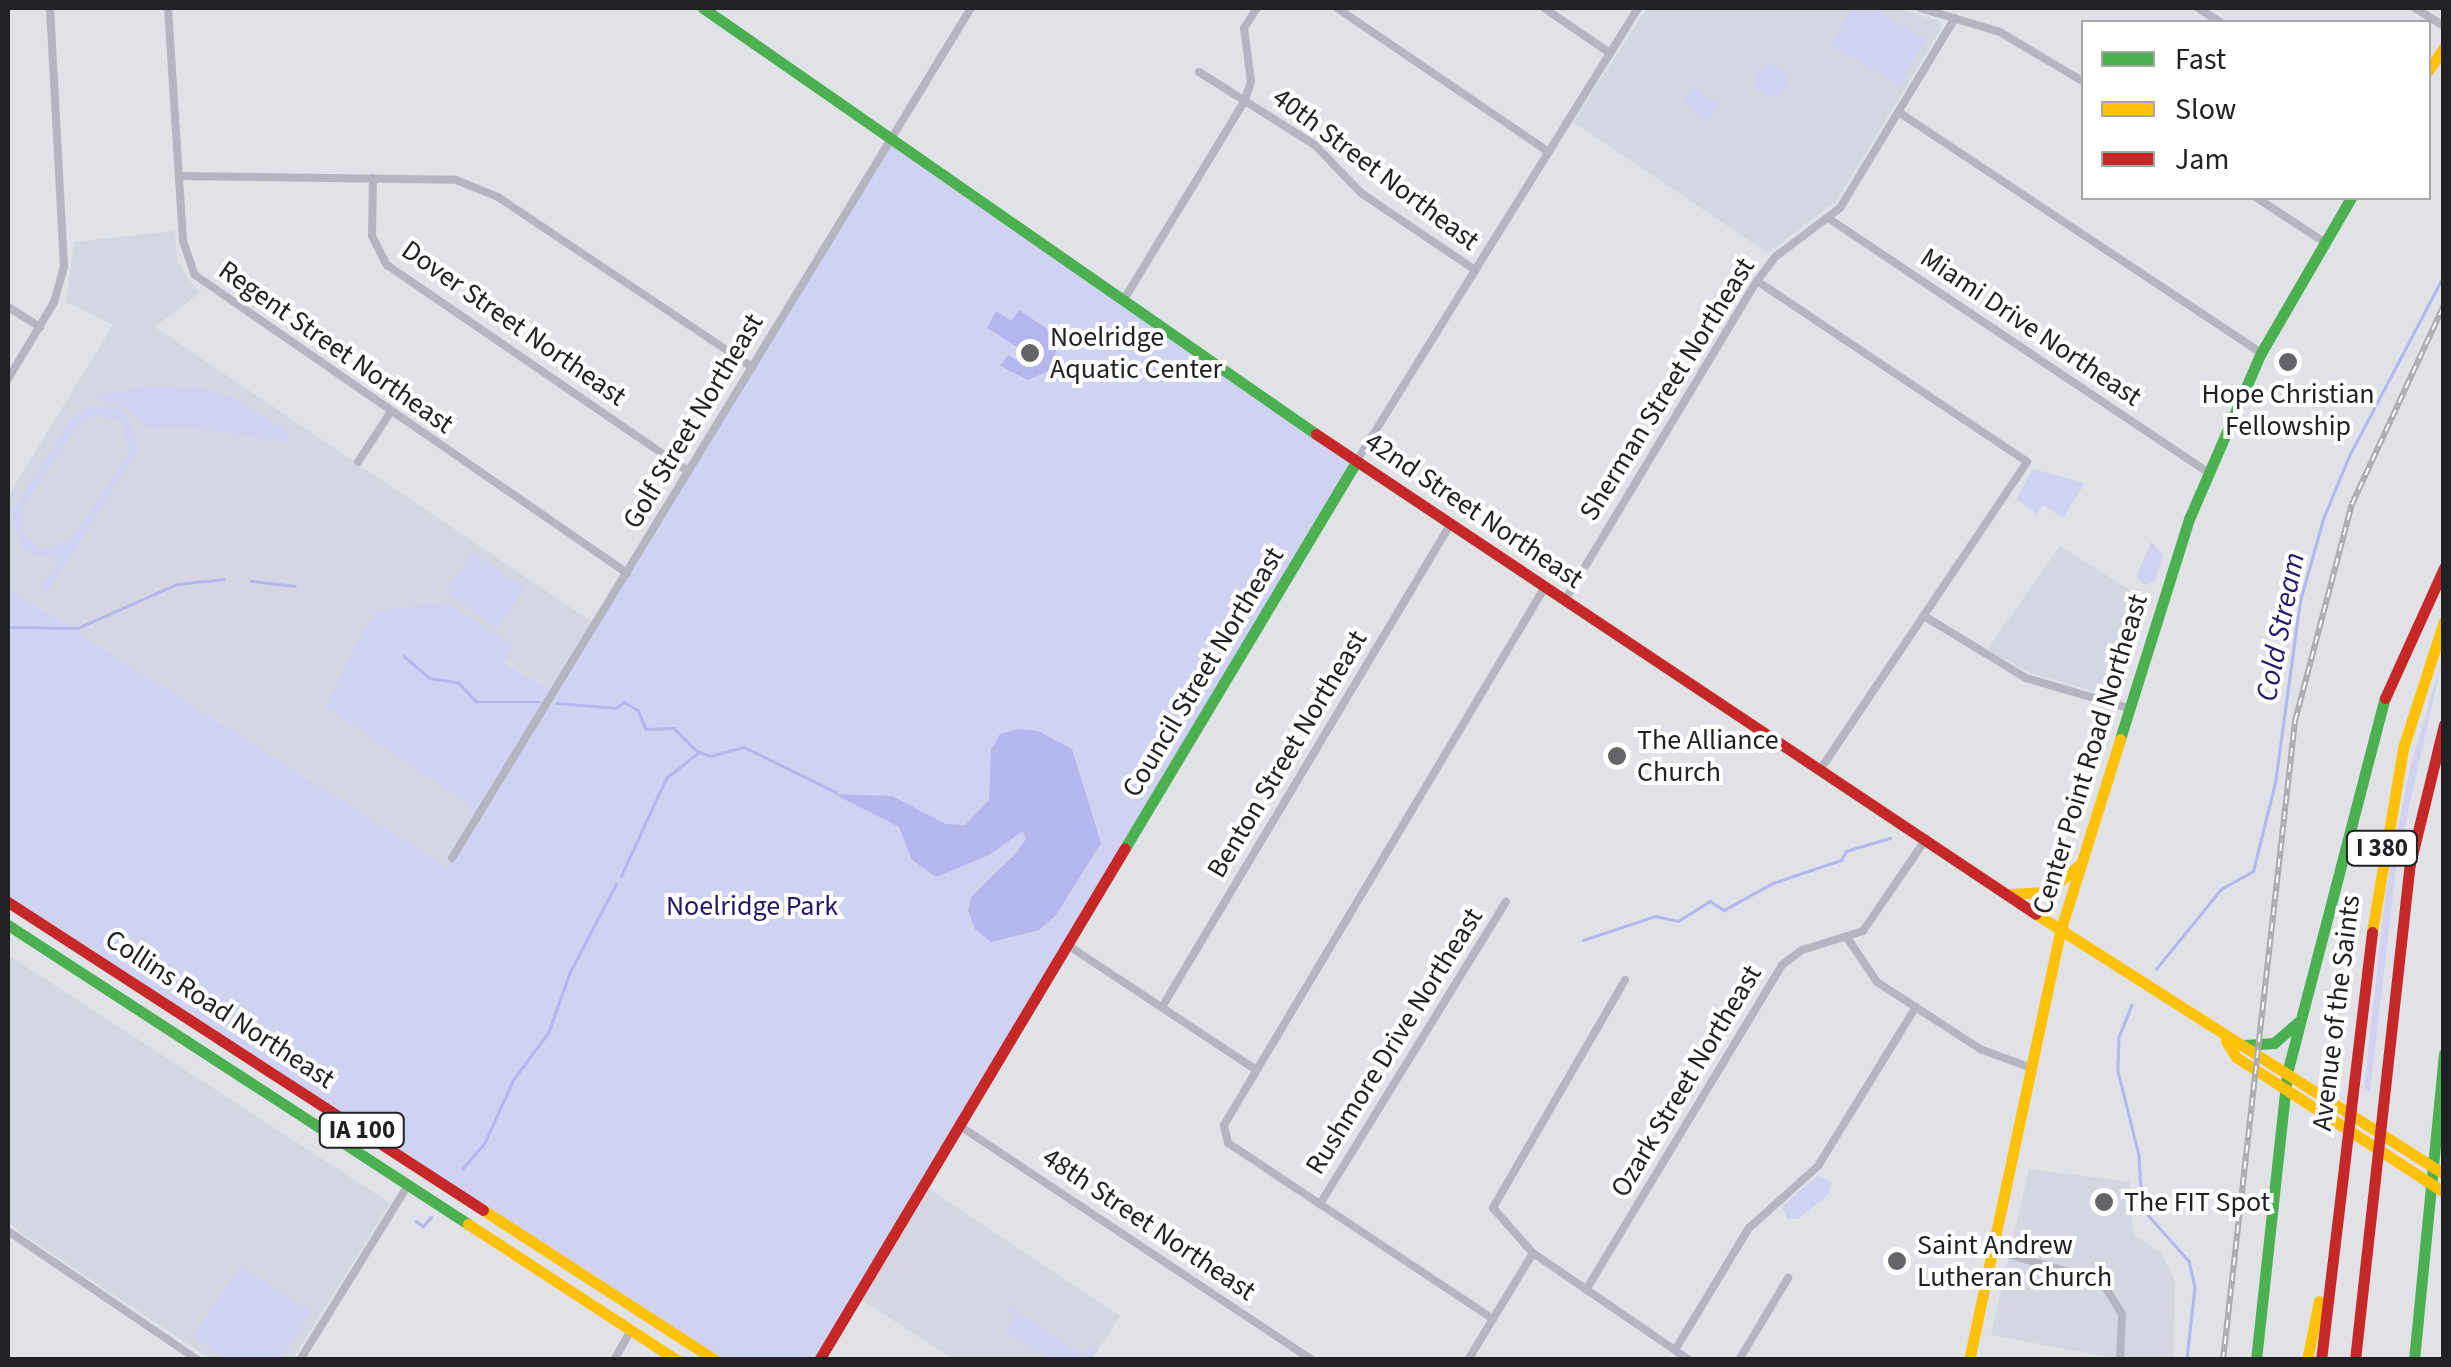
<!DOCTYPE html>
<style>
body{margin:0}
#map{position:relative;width:2451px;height:1367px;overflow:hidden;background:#e1e2e7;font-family:"Source Sans 3",sans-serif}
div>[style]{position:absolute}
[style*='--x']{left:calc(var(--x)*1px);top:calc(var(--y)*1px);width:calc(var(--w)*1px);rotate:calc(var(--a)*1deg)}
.built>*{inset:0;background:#d4d6e1}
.green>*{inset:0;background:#d0d2f1;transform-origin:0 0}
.round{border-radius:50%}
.water>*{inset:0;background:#b4b7ed}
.stream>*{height:2.5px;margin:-1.25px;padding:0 1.25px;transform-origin:1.25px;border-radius:1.25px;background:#b4b7ed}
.street>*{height:8px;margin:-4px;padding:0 4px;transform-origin:4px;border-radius:4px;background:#b4b5c0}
.fast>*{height:11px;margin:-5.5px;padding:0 5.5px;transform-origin:5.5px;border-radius:5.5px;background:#4caf50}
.slow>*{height:11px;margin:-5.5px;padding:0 5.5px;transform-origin:5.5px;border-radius:5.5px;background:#ffc107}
.jam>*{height:11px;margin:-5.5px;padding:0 5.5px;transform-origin:5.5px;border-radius:5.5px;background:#c62828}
.rail>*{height:6px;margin-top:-3px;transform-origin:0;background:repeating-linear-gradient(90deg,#fff 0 8px,#aaaab1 0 16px);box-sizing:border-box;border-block:2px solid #aaaab1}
.dots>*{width:28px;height:28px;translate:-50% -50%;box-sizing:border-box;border:5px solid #fff;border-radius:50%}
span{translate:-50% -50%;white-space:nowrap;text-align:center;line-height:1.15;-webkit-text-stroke:8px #fff;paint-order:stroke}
.shield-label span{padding:2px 8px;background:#fff;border:2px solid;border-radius:8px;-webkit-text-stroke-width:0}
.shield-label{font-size:25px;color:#202124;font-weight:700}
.street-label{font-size:28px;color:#202124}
.poi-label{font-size:28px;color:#202124}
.left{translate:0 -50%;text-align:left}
.park-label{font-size:28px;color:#25146a}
.water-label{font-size:30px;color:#24146a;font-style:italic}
.frame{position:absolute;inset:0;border:10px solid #202124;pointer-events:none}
.legend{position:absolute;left:2081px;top:20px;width:350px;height:180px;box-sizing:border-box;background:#fff;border:2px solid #a6a6a7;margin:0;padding:12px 18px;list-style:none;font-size:30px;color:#202124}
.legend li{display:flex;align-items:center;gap:20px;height:50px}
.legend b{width:50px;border:2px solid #a6a6a7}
</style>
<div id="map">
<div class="built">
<div style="clip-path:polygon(1647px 8px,1898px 8px,1939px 21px,1941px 29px,1837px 200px,1768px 253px,1573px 122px)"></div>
<div style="clip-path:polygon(175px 231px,177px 262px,199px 293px,155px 327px,595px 624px,553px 692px,504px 661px,513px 644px,358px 640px,325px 707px,474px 808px,471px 828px,447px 867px,8px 588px,8px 496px,113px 325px,66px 302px,74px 242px)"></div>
<div style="clip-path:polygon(2060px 546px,2146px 600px,2115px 697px,2033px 674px,1987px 650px)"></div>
<div style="clip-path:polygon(8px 955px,390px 1203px,293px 1359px,210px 1359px,18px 1231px,25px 1220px,18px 1229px,8px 1222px)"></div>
<div style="clip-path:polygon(2029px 1169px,2130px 1182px,2133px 1234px,2161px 1253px,2175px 1280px,2173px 1359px,2118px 1359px,1991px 1335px)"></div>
<div style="clip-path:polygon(929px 1189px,1120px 1316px,1092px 1359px,953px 1359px,862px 1300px)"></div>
</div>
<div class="green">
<div style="clip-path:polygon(1852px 8px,1873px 8px,1926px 39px,1899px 85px,1830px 45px)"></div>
<div class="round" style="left:1755px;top:65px;width:32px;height:32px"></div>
<div style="clip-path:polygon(1693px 86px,1719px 104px,1707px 122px,1683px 102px)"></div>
<div style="clip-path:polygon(891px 140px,1356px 462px,819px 1359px,715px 1359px,8px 902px,8px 588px,447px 867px,471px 828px,473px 808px,325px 707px,358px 640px,377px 610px,446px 602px,514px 644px,504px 662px,553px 692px)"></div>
<div style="clip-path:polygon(149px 386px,204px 388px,233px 397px,286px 431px,291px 443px,190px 427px,147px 428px,127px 407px,90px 397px)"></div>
<div style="clip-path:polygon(evenodd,91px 406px,115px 407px,128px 416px,139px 450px,47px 593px,40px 588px,60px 558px,35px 556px,21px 547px,12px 512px,73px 417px,91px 406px,94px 415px,122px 422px,129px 454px,70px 541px,38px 548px,22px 531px,22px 509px,77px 427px,94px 415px)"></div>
<div style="clip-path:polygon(2033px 469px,2085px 483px,2063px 518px,2043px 505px,2037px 514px,2016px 499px)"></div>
<div style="clip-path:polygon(2151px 542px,2163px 555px,2155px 581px,2145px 585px,2136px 577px)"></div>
<div style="left:472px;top:552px;width:64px;height:49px;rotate:34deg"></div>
<div style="clip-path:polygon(2443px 656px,2397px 861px,2370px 1091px,2364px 1088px,2386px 890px,2410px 768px)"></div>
<div style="clip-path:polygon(1818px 1175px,1832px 1183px,1828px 1195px,1798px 1219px,1787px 1219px,1782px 1206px)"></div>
<div style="clip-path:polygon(241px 1266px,312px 1312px,281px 1359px,226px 1359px,193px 1336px)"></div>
<div style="clip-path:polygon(1008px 1306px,1082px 1354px,1089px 1345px,1097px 1351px,1092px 1359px,1051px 1359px,1005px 1333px,1015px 1317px)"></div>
</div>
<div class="water">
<div style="clip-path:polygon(1019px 310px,1046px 328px,1057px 348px,1050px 370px,1028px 380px,1000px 366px,1008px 355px,1020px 362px,1031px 344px,1023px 351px,987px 328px,996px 311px,1011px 321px)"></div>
<div style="clip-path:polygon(1018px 729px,1038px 731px,1072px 749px,1101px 843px,1056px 915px,1039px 930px,991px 942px,975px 929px,968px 910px,971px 897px,1017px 852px,1026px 839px,1023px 831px,989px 855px,936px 877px,912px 860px,899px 827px,834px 794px,892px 796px,946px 824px,965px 825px,989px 800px,991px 750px,1000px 734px)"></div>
</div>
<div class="stream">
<div style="--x:251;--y:581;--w:44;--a:6.5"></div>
<div style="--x:8;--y:627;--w:70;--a:0.8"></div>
<div style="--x:78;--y:628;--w:108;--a:-24"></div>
<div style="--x:177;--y:584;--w:47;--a:-6.1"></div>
<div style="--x:404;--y:656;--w:33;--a:41"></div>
<div style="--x:429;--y:678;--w:30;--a:9"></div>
<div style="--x:459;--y:683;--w:26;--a:47"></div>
<div style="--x:477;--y:702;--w:64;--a:0"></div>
<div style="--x:557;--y:703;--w:59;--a:4.8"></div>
<div style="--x:616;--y:708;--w:10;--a:-37"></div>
<div style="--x:624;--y:702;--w:16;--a:30"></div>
<div style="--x:638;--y:710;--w:21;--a:67"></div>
<div style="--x:646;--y:729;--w:28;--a:-2"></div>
<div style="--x:674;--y:728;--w:33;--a:45"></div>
<div style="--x:697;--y:751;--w:14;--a:21"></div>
<div style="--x:710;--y:756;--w:35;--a:-15"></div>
<div style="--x:744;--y:747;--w:102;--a:26.1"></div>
<div style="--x:621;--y:876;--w:108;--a:-65.3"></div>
<div style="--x:666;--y:778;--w:41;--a:-38"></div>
<div style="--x:1583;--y:940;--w:76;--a:-18.4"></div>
<div style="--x:1655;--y:916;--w:24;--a:12"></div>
<div style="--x:1678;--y:921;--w:38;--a:-32"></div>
<div style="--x:1710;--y:901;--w:17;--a:33"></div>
<div style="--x:1724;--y:910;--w:56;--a:-28.9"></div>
<div style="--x:1773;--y:883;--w:72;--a:-18.7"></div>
<div style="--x:1841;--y:860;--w:10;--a:-61"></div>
<div style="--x:1846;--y:851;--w:46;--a:-16.5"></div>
<div style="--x:2156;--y:969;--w:103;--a:-50.9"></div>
<div style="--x:2221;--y:889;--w:37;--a:-29"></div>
<div style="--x:2253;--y:871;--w:91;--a:-76"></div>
<div style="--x:2275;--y:783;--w:184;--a:-82.2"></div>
<div style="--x:2300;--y:601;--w:85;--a:-74.3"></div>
<div style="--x:2323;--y:519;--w:68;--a:-67.6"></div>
<div style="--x:2349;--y:456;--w:204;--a:-62.3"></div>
<div style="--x:2132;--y:1005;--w:35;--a:112"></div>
<div style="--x:2119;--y:1038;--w:33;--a:92"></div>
<div style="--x:2118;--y:1071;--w:87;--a:76"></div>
<div style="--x:2139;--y:1155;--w:53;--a:86.8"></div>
<div style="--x:2142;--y:1208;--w:71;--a:48.4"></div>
<div style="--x:2189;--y:1261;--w:27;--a:77"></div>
<div style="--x:2195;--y:1287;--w:73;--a:96.3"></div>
<div style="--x:462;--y:1169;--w:33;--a:-49"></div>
<div style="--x:484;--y:1144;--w:70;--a:-65.6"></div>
<div style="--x:513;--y:1080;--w:59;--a:-53.3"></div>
<div style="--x:548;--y:1033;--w:65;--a:-70.2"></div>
<div style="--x:570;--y:972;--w:99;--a:-62.4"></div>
<div style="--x:416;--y:1221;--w:9;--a:36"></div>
<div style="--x:423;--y:1226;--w:12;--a:-48"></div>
</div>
<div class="street">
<div style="--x:168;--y:8;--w:233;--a:86.3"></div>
<div style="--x:183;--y:241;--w:36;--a:71"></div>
<div style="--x:195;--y:275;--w:525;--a:34.6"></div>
<div style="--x:1337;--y:8;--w:256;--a:34.2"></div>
<div style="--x:1544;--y:8;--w:80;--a:34.3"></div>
<div style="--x:1920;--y:8;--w:84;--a:16.7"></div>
<div style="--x:2000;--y:32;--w:98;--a:30.8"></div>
<div style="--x:2198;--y:8;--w:26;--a:32"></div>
<div style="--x:2415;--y:8;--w:34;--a:32"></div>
<div style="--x:1199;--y:72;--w:137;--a:32.2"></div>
<div style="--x:1315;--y:145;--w:66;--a:46.2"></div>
<div style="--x:1361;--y:193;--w:138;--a:34"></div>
<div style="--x:1900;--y:113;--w:433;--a:33.6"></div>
<div style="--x:179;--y:176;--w:277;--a:0.8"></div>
<div style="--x:456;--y:180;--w:45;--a:22"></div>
<div style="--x:498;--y:197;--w:306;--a:33.8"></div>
<div style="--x:373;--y:178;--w:58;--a:91"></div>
<div style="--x:372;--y:236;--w:33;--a:63"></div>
<div style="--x:387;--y:265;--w:365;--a:34.4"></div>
<div style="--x:2257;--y:198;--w:80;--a:33.3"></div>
<div style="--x:1828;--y:218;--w:458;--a:33.8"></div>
<div style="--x:1757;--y:281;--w:325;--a:33.8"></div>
<div style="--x:2027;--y:462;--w:371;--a:123.9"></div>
<div style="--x:1123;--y:301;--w:235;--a:-58.7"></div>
<div style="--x:1245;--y:100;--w:20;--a:-72"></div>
<div style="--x:1251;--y:81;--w:53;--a:-97.5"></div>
<div style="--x:1244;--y:28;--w:24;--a:-57"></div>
<div style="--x:8;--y:307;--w:38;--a:32"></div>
<div style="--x:8;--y:379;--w:90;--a:-59.1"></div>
<div style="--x:54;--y:302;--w:37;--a:-74"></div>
<div style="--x:64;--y:266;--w:258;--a:-93.1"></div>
<div style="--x:358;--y:462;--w:59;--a:-56.9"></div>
<div style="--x:1356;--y:462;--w:534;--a:-58.15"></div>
<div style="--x:1565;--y:600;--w:372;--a:-59"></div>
<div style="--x:1757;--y:281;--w:30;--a:-53"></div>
<div style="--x:1775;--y:257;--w:81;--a:-37"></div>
<div style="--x:1840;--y:208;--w:222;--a:-58.8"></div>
<div style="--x:1924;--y:616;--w:119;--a:31.3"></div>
<div style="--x:2026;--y:678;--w:106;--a:16.4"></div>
<div style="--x:452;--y:858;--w:996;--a:-58.59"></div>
<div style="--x:1848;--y:939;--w:52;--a:56"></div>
<div style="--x:1877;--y:982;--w:123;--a:33"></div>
<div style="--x:1980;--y:1049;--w:54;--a:20.4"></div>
<div style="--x:1069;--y:946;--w:224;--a:33.5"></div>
<div style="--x:1625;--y:980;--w:263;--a:120.1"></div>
<div style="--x:1493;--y:1208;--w:60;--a:48.4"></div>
<div style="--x:1533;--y:1253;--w:189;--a:34.4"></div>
<div style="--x:1162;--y:1007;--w:561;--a:-59.14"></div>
<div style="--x:960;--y:1126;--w:423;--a:33.6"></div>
<div style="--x:1320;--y:1204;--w:355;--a:-58.4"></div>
<div style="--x:8;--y:1231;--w:230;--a:34.2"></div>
<div style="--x:1994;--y:1250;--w:113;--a:16.5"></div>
<div style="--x:2102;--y:1282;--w:38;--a:58"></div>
<div style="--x:2122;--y:1314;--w:46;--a:92.5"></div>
<div style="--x:1586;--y:1290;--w:380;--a:-58.9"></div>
<div style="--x:1782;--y:965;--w:25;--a:-37"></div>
<div style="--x:1802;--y:950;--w:64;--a:-17.3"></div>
<div style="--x:1863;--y:931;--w:112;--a:-55.6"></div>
<div style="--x:1493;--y:1319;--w:318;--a:-146.4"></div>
<div style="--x:1228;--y:1143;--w:18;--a:-103"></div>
<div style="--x:1224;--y:1125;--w:626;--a:-59.18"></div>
<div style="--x:1675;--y:1350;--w:143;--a:-58.8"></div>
<div style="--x:1749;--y:1228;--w:93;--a:-41.9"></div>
<div style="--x:1818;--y:1166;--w:187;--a:-58.4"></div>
<div style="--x:300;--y:1360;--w:206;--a:-58.3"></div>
<div style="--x:614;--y:1360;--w:34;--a:-60"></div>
<div style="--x:1468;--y:1360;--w:125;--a:-58.7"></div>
<div style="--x:1739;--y:1360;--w:96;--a:-59.1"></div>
</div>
<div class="fast">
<div style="--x:703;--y:8;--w:746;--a:34.8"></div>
<div style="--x:2120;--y:739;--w:231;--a:-72.6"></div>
<div style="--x:2189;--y:519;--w:181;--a:-66.6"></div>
<div style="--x:2261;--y:353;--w:179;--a:-59.9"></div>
<div style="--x:1125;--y:848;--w:450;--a:-59.1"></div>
<div style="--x:8;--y:925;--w:549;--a:33.02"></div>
<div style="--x:2244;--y:1045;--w:30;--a:-4"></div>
<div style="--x:2274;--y:1043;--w:32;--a:-41"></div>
<div style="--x:2256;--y:1360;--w:289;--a:-83.8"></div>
<div style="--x:2287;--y:1073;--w:388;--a:-75.4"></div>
<div style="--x:2414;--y:1360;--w:308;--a:-84.4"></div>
</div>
<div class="slow">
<div style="--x:2428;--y:71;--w:29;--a:-56"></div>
<div style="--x:2009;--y:894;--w:38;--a:-3"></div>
<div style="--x:2047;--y:892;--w:42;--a:-40.2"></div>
<div style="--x:2036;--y:914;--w:484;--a:32.5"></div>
<div style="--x:2372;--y:932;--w:187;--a:-80.4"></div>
<div style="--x:2403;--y:748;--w:133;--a:-72.1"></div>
<div style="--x:2226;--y:1041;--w:19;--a:58"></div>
<div style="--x:2236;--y:1057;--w:248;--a:33"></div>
<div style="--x:483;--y:1210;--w:276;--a:32.9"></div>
<div style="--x:468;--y:1224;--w:249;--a:33.1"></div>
<div style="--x:1969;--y:1360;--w:438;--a:-78"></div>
<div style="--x:2060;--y:932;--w:202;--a:-72.7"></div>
<div style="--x:2307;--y:1360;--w:60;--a:-78.5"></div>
</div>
<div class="jam">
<div style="--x:1316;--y:434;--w:865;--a:33.69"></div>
<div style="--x:2385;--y:698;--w:143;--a:-65.6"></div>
<div style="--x:8;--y:902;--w:566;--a:32.96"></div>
<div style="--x:819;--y:1360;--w:596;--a:-59.14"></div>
<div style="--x:2321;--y:1360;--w:431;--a:-83.2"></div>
<div style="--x:2355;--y:1360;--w:499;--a:-83.7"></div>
<div style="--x:2410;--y:864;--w:144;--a:-76.3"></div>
</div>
<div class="rail">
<div style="--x:2223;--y:1360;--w:643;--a:-83.57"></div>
<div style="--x:2295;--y:721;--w:224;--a:-75.3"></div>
<div style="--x:2352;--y:504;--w:219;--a:-65.2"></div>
</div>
<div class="dots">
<div style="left:1030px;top:353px;background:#646568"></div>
<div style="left:2288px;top:362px;background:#646568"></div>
<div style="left:1617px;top:756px;background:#646568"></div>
<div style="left:2104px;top:1202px;background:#646568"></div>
<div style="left:1897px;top:1261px;background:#646568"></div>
</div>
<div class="shield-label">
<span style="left:2382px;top:848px">I 380</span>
<span style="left:362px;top:1130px">IA 100</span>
</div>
<div class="street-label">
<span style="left:1376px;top:169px;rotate:37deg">40th Street Northeast</span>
<span style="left:514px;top:323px;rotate:35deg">Dover Street Northeast</span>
<span style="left:2031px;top:327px;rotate:34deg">Miami Drive Northeast</span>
<span style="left:336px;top:347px;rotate:35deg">Regent Street Northeast</span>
<span style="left:1667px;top:389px;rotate:-58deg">Sherman Street Northeast</span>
<span style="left:693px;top:421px;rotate:-59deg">Golf Street Northeast</span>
<span style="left:1474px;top:510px;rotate:34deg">42nd Street Northeast</span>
<span style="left:1203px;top:672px;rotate:-59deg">Council Street Northeast</span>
<span style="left:1287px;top:754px;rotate:-59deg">Benton Street Northeast</span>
<span style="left:2090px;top:754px;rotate:-73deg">Center Point Road Northeast</span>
<span style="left:220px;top:1009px;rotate:33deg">Collins Road Northeast</span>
<span style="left:2336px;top:1013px;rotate:-83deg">Avenue of the Saints</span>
<span style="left:1394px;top:1041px;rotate:-58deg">Rushmore Drive Northeast</span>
<span style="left:1686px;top:1081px;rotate:-59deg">Ozark Street Northeast</span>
<span style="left:1149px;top:1224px;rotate:34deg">48th Street Northeast</span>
</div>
<div class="poi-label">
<span class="left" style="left:1050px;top:353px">Noelridge<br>Aquatic Center</span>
<span style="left:2288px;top:410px">Hope Christian<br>Fellowship</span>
<span class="left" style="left:1637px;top:756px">The Alliance<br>Church</span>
<span class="left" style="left:2124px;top:1202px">The FIT Spot</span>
<span class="left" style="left:1917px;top:1261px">Saint Andrew<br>Lutheran Church</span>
</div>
<div class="park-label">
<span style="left:752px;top:906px">Noelridge Park</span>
</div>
<div class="water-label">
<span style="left:2281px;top:627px;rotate:-79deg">Cold Stream</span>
</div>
<div class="frame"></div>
<ul class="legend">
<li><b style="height:12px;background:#4caf50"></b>Fast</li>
<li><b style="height:12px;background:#ffc107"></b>Slow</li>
<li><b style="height:12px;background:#c62828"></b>Jam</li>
</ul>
</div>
